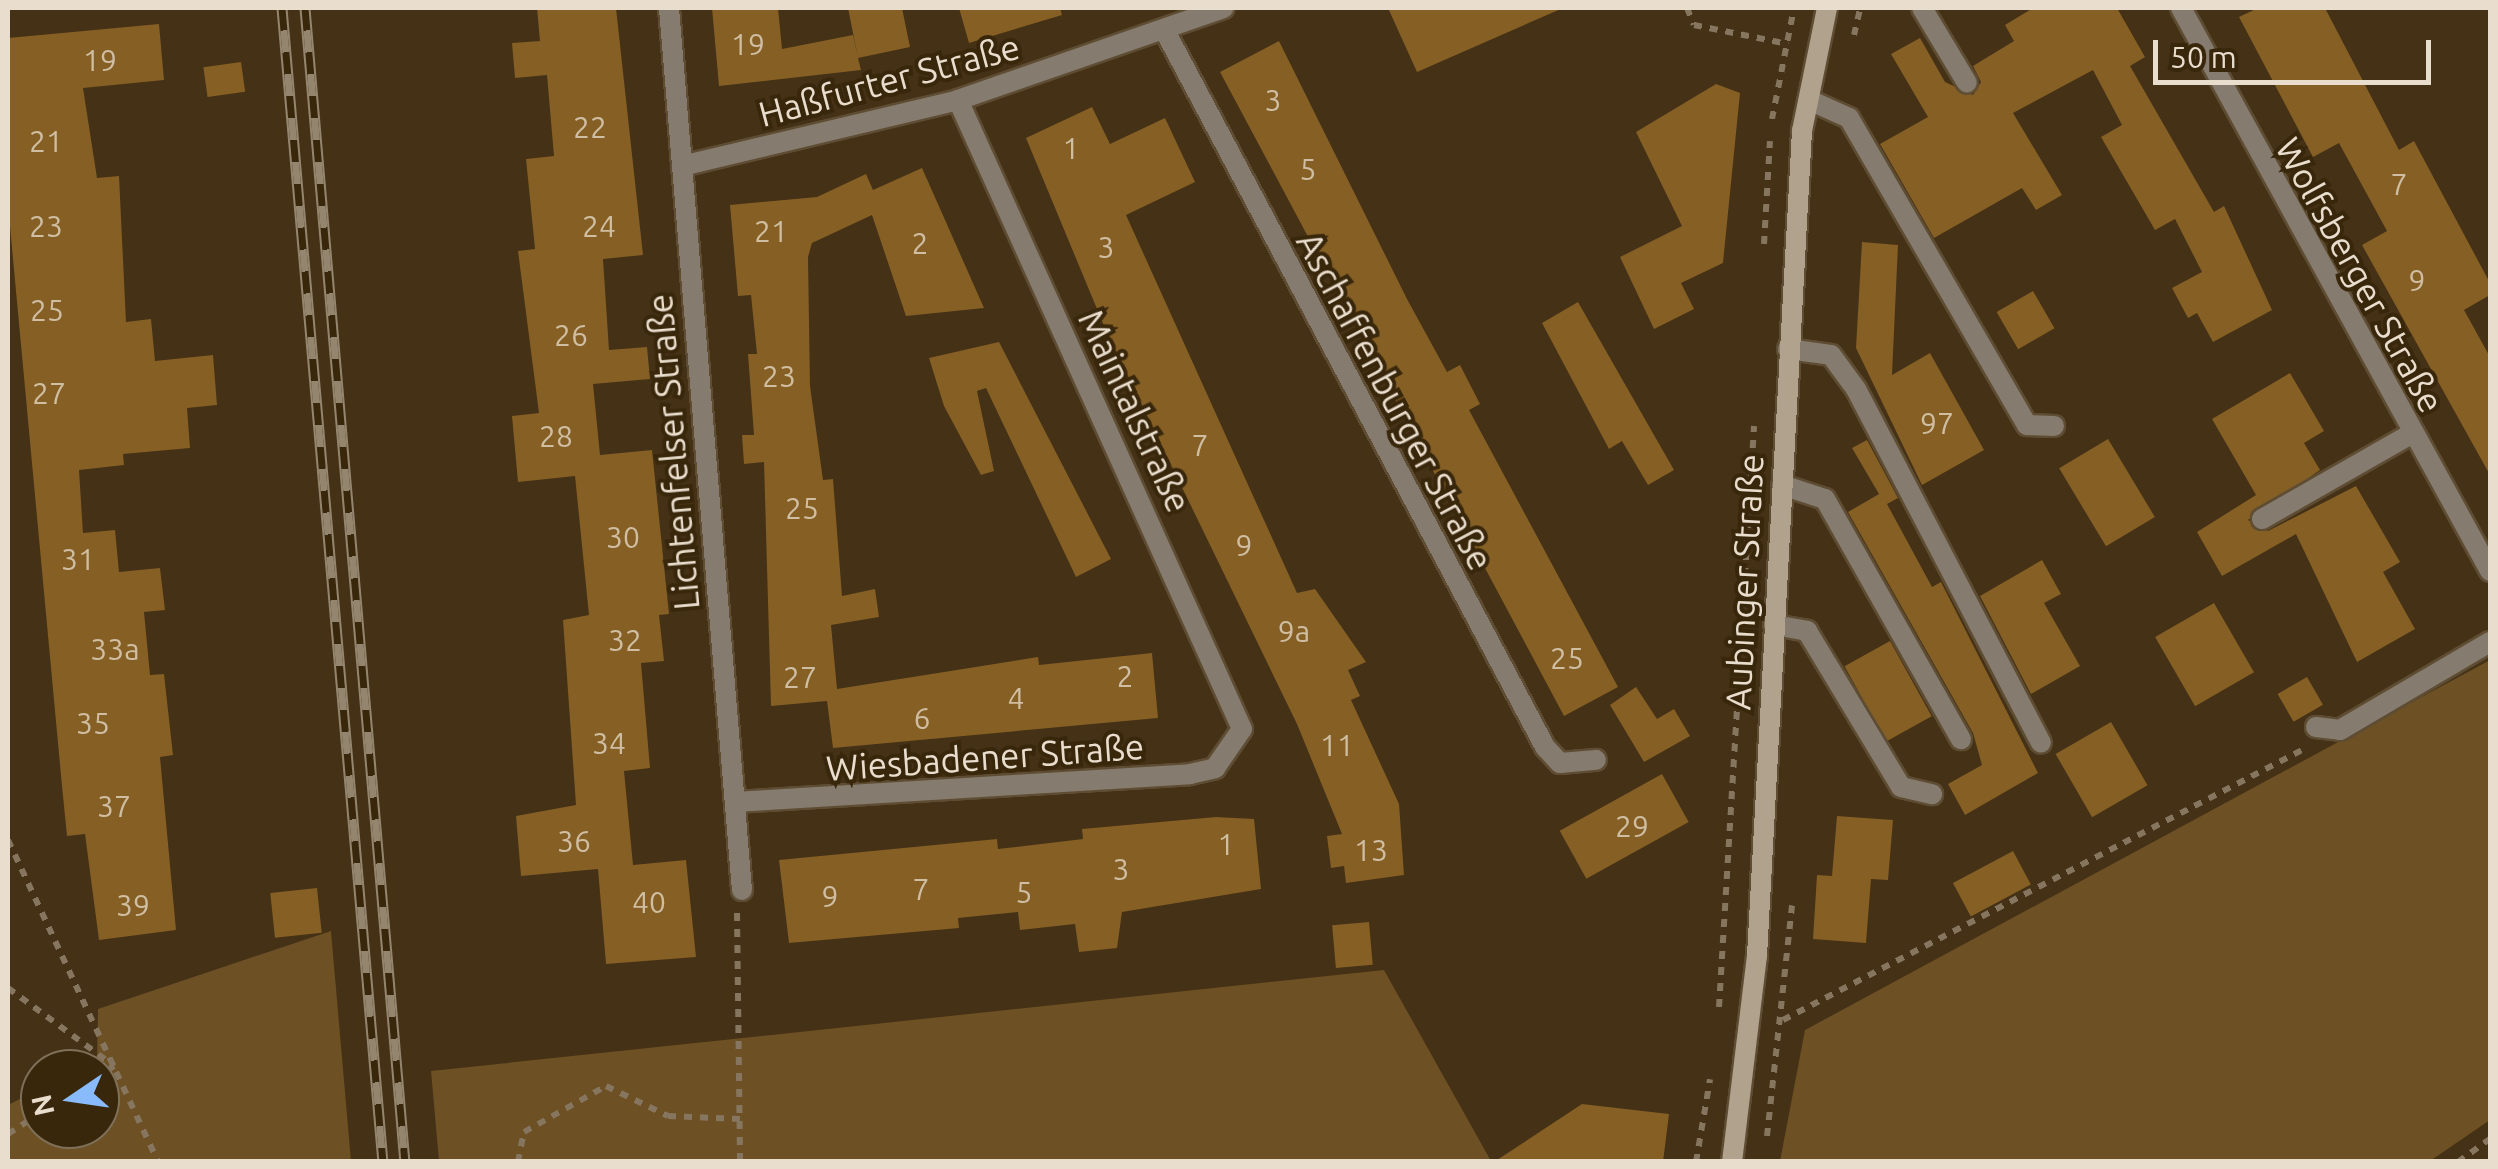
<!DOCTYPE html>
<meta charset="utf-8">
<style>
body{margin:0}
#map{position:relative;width:2498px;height:1169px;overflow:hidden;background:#443116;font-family:Ubuntu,sans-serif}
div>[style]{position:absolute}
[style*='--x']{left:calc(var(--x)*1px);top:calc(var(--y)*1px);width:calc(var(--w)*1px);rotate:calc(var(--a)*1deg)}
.green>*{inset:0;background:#6d5023}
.building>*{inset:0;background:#855f24;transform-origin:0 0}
.path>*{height:6px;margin-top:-3px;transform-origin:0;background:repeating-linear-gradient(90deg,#86765f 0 8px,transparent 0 16px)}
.roads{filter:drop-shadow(2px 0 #5e4d33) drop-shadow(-2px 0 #5e4d33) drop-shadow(0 2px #5e4d33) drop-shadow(0 -2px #5e4d33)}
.lane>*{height:20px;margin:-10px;padding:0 10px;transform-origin:10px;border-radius:10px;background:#857b6e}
.street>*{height:20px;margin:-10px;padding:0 10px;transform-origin:10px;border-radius:10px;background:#857b6e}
.secondary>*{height:20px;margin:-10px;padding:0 10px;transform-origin:10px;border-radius:10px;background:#b1a28e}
.rail>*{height:11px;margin-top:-5.5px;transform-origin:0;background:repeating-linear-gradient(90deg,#39270b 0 22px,#94856f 0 44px);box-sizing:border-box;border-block:2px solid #94856f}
span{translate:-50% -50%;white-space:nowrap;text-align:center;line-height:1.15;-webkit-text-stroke:8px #39270b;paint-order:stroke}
.number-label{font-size:30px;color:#d0bea3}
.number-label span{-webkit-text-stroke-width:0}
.street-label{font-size:35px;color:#e9ddcd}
.frame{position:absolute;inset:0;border:10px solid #e9ddcd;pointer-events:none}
.north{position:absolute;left:20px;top:1049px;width:100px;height:100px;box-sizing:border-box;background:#39270b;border:2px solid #7f7059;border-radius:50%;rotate:257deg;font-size:28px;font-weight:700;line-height:40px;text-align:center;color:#e9ddcd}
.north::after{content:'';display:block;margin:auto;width:35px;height:45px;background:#88bafc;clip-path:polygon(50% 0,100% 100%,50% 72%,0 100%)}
.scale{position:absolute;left:2153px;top:40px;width:278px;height:45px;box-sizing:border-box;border:5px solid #e9ddcd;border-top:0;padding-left:12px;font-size:30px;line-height:35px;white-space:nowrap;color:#e9ddcd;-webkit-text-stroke:8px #39270b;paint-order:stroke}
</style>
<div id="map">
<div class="green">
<div style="clip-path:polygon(2490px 660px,2490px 1120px,2430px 1161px,1780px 1161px,1805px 1030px)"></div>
<div style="clip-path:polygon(331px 931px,351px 1161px,8px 1161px,8px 1105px,40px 1089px,40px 1129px,100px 1129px,100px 1069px,80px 1069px,97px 1061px,98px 1009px)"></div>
<div style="clip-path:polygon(1384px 970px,1491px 1161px,439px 1161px,431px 1071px)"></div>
</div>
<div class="building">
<div style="clip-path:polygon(537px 8px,616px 8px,643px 255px,603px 259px,609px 350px,647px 347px,650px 379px,593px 384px,600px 455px,652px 450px,669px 614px,659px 615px,664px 661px,641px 663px,650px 768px,624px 771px,633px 865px,686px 860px,696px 957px,606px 964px,598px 869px,521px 876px,516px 816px,576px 805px,563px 620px,589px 615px,575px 476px,518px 482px,512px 416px,539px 413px,518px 251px,535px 249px,526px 159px,554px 156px,547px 75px,515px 78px,512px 43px,540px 41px)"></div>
<div style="clip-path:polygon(712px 8px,778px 8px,782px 49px,853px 35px,858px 58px,848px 8px,902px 8px,910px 47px,858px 58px,861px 70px,719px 86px)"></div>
<div style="clip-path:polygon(959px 8px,1060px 8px,1062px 15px,969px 43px)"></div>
<div style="clip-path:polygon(1388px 8px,1563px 8px,1417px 72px)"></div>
<div style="clip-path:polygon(2033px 8px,2117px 8px,2145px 57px,2130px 66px,2214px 212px,2224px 206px,2272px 310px,2213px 342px,2197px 313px,2188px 318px,2172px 288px,2202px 272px,2175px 219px,2155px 230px,2101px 137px,2122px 125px,2093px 70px,2013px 113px,2062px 195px,2036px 210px,2022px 188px,1934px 238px,1880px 144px,1928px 117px,1891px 54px,1920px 38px,1945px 82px,1973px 95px,1981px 82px,1973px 66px,2014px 41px,2005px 25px)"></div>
<div style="clip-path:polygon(2258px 8px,2325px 8px,2399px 150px,2414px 141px,2490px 283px,2490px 295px,2464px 310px,2490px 357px,2490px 475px,2362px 245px,2387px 231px,2339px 143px,2313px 157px,2239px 17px)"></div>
<div style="clip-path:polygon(159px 24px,164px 80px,83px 88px,97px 178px,119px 176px,126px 322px,151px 319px,155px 361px,213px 355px,217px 405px,187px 408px,190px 448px,123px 454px,124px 465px,79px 470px,83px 533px,115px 530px,119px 572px,160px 568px,165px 610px,144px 612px,150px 675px,164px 674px,173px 755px,160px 757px,176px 930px,99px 940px,85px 834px,67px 836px,62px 786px,8px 205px,8px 38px)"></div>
<div style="clip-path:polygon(1279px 41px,1407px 299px,1447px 372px,1460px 365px,1480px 404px,1469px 410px,1618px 687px,1564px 716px,1220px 72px)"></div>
<div style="left:241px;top:62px;width:30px;height:38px;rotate:82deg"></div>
<div style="clip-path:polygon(1716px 84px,1740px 93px,1723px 263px,1681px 283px,1694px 309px,1654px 329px,1620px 257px,1682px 226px,1636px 132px)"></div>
<div style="clip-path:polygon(1092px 107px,1110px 144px,1165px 118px,1195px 182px,1126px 215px,1297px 593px,1315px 589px,1366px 662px,1348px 670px,1360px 696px,1351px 700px,1399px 804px,1404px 875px,1346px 883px,1344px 866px,1331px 868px,1327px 836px,1342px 834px,1297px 724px,1107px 333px,1026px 138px)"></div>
<div style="clip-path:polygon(922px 168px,984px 308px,906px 316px,872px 215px,812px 243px,808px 257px,810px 386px,823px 480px,833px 479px,842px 596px,875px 589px,879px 617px,831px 625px,837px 689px,1038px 657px,1039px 665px,1152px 653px,1158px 718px,833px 748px,827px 701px,771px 706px,764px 462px,744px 464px,742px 435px,754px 435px,748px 354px,757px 354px,751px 295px,738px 296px,730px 205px,817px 197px,866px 174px,873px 190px)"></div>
<div style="clip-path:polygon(1862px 242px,1898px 245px,1892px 375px,1930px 353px,1984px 450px,1922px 485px,1856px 348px)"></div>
<div style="left:2033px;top:291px;width:43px;height:42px;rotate:60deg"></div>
<div style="clip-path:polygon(1578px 302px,1674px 470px,1648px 485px,1622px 441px,1609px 449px,1542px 323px)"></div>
<div style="clip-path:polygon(999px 342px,1111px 559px,1076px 577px,986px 388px,977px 391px,994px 471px,981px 475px,944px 406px,929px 358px)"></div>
<div style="clip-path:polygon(2290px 373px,2324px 431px,2304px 443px,2320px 470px,2248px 520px,2268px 531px,2356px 486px,2400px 562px,2383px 572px,2415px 629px,2357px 662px,2296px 534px,2222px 576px,2197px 532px,2256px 495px,2212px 419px)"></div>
<div style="left:2108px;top:439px;width:91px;height:57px;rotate:59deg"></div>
<div style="clip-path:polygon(1867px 440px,1898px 498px,1887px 504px,1932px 587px,1941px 582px,2038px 773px,1965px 815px,1948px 784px,1982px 765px,1973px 733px,1848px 512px,1879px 494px,1852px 448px)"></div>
<div style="clip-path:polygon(2042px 560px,2061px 594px,2044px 603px,2080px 666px,2031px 694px,1980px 596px)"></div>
<div style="left:2214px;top:603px;width:80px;height:68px;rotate:60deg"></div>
<div style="left:1890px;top:641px;width:86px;height:52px;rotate:61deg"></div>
<div style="left:2307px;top:677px;width:32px;height:34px;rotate:60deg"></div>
<div style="clip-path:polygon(1636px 687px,1657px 719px,1674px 709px,1690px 736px,1644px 762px,1610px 705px)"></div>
<div style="left:2111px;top:722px;width:73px;height:64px;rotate:60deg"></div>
<div style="left:1662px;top:774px;width:55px;height:117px;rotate:61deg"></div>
<div style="clip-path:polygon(1837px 816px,1893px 820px,1888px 880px,1871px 879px,1866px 943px,1813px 939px,1817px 875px,1832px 876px)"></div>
<div style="clip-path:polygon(1216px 817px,1254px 819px,1261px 889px,1122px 912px,1117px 948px,1079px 952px,1075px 924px,1020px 930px,1018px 912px,958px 918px,959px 928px,789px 943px,779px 860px,997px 839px,998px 849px,1083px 839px,1082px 829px)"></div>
<div style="left:2013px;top:851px;width:38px;height:68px;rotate:62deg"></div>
<div style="left:317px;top:888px;width:45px;height:47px;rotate:84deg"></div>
<div style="left:1369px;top:922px;width:43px;height:37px;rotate:85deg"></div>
<div style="clip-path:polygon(1582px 1104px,1669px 1114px,1663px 1162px,1494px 1162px)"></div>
</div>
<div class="path">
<div style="--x:1687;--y:8;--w:18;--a:68"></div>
<div style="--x:1694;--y:25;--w:96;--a:11.4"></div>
<div style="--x:1854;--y:35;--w:28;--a:-77"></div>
<div style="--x:1772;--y:119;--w:113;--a:-78.8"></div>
<div style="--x:1764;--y:244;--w:103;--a:-86.7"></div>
<div style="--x:8;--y:840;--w:355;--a:65"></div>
<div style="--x:737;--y:913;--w:249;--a:89.3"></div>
<div style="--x:8;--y:988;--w:132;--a:36.3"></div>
<div style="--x:114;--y:1066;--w:17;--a:147"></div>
<div style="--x:1719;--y:1007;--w:582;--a:-86.55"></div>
<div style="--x:1783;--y:1020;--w:587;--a:-27.48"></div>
<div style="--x:8;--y:1134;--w:38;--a:-33"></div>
<div style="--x:1767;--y:1136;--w:232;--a:-83.8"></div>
<div style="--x:518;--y:1162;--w:31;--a:-79"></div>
<div style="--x:524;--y:1132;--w:94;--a:-29.3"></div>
<div style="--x:606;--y:1086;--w:69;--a:25.8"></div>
<div style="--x:668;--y:1116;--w:72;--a:2.4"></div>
<div style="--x:1696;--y:1162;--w:84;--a:-80.4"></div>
<div style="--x:2458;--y:1162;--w:39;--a:-36"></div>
</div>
<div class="roads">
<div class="lane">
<div style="--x:1922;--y:8;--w:87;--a:59"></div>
<div style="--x:1809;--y:100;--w:44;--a:24.2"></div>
<div style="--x:1849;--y:118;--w:355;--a:59.9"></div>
<div style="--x:2027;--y:425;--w:27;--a:2"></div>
<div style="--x:1788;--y:349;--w:43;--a:7.9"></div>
<div style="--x:1831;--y:355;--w:42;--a:53.7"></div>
<div style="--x:1856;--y:389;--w:399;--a:62.4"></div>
<div style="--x:1782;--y:485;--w:45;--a:18"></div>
<div style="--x:1825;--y:499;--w:276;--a:60.5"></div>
<div style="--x:2262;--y:519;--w:172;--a:-29.7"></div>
<div style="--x:1774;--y:625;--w:34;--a:10"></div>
<div style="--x:1807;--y:631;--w:182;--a:58.9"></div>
<div style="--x:1901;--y:787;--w:32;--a:13"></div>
<div style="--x:2316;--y:727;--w:24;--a:7"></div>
<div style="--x:2340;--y:730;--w:174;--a:-30.4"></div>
</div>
<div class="street">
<div style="--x:669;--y:8;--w:885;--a:85.27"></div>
<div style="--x:2181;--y:8;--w:642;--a:61.24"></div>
<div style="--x:1165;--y:31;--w:811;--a:62.04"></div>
<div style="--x:1545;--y:747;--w:22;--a:47"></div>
<div style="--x:1560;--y:763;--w:36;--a:-5"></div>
<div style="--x:682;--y:166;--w:284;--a:-13.4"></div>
<div style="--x:958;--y:100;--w:281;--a:-19.1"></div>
<div style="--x:735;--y:802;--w:456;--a:-3.5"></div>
<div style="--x:1190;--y:774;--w:26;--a:-13"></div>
<div style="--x:1215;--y:768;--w:47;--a:-55.3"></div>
<div style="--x:1242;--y:729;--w:690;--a:-114.3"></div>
</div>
<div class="secondary">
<div style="--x:1732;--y:1162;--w:208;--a:-83.1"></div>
<div style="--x:1757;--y:956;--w:826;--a:-86.88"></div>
<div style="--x:1802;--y:131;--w:126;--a:-78.5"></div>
</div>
</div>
<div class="rail">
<div style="--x:282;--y:8;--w:1158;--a:85"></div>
<div style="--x:305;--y:8;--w:1158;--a:85.05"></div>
</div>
<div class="number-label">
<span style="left:748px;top:44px">19</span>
<span style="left:100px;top:60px">19</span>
<span style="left:1273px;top:100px">3</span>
<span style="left:590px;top:127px">22</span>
<span style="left:46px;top:141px">21</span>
<span style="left:1071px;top:148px">1</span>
<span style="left:1308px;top:169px">5</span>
<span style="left:2399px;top:184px">7</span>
<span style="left:46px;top:226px">23</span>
<span style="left:599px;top:226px">24</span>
<span style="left:771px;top:231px">21</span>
<span style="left:920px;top:243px">2</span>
<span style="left:1106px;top:247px">3</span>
<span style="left:2417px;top:280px">9</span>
<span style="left:47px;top:310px">25</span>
<span style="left:571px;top:335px">26</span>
<span style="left:779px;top:376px">23</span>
<span style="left:49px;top:393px">27</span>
<span style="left:1937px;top:423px">97</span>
<span style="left:556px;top:436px">28</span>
<span style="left:1200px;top:445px">7</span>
<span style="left:802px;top:508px">25</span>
<span style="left:623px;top:537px">30</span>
<span style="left:1244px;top:545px">9</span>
<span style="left:78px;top:559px">31</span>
<span style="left:1294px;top:631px">9a</span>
<span style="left:625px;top:640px">32</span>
<span style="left:115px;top:649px">33a</span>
<span style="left:1567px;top:658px">25</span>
<span style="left:1125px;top:676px">2</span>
<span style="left:800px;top:677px">27</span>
<span style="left:1016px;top:698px">4</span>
<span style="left:922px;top:718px">6</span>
<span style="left:93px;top:723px">35</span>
<span style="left:609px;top:743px">34</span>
<span style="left:1337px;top:745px">11</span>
<span style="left:114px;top:806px">37</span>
<span style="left:1632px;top:826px">29</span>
<span style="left:574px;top:841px">36</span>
<span style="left:1226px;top:844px">1</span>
<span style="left:1371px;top:850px">13</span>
<span style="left:1121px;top:869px">3</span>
<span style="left:921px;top:889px">7</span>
<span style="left:1024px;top:892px">5</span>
<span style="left:830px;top:896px">9</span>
<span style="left:649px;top:902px">40</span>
<span style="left:133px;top:905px">39</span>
</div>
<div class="street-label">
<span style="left:889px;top:80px;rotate:-15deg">Haßfurter Straße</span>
<span style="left:2360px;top:275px;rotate:61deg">Wolfsberger Straße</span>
<span style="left:1395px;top:401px;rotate:62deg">Aschaffenburger Straße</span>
<span style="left:1135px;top:411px;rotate:65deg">Maintalstraße</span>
<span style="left:673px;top:452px;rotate:-95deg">Lichtenfelser Straße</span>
<span style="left:1744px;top:582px;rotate:-87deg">Aubinger Straße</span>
<span style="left:985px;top:757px;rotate:-4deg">Wiesbadener Straße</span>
</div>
<div class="frame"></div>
<div class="north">N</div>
<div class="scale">50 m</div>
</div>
